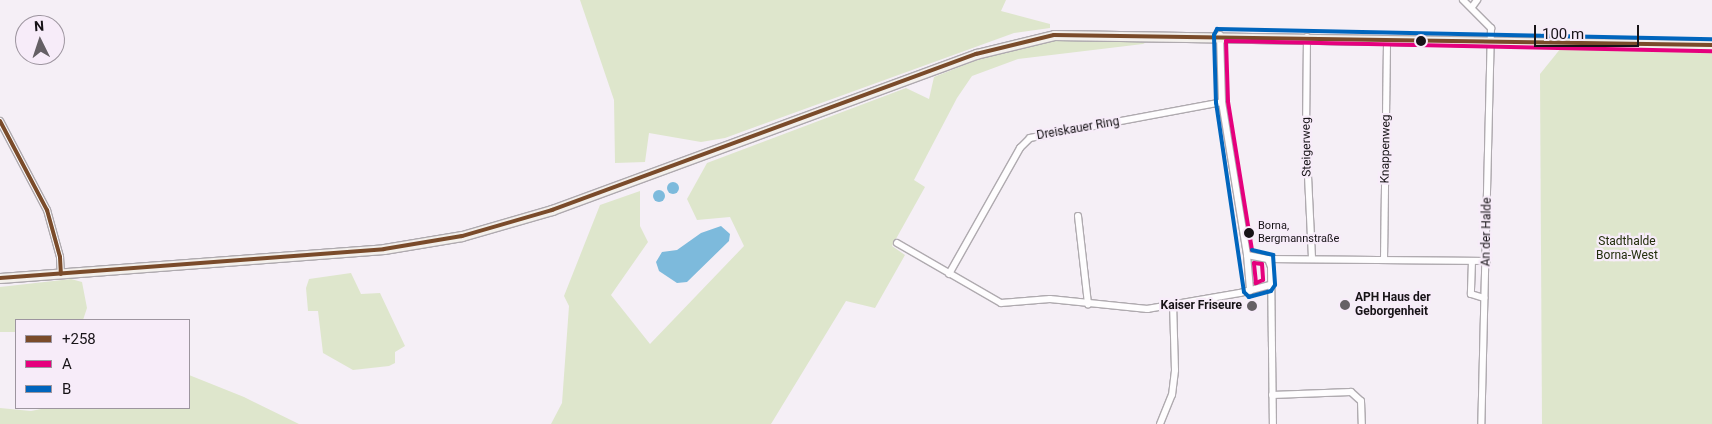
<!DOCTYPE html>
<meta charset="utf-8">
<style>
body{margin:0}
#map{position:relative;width:1712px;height:424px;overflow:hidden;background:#f5eff6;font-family:Roboto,sans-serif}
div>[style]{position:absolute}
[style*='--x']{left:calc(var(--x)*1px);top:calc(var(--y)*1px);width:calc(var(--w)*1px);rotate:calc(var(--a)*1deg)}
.green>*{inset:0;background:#dee6cc}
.water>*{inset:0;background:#7dbadc}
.round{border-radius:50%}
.roads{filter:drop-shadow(1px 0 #afaaaf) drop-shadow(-1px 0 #afaaaf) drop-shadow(0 1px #afaaaf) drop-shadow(0 -1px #afaaaf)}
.minor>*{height:6px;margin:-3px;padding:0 3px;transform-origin:3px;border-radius:3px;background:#fefdfe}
.secondary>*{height:9px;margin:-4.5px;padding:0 4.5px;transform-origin:4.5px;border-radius:4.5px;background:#f3f0ec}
.bus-1>*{height:4px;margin:-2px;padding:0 2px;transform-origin:2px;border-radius:2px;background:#7a4b2a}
.bus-2>*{height:4px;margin:-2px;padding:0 2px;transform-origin:2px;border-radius:2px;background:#e5007d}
.bus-3>*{height:4px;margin:-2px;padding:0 2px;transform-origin:2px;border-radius:2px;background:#0065bd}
.dots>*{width:14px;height:14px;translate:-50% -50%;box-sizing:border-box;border:2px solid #f7ecf9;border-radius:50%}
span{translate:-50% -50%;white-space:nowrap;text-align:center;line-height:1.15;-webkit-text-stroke:4.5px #f7ecf9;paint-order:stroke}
.bus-label{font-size:11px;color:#171317}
.left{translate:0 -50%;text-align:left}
.street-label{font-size:12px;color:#171317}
.park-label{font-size:12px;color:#232e0c}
.poi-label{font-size:12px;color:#171317;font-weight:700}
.right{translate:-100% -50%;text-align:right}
.legend{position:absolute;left:15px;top:319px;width:175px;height:90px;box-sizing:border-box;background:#f7ecf9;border:1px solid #9d959f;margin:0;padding:6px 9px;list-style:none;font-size:15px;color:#171317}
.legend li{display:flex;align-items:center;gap:10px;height:25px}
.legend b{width:25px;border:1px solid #9d959f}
.north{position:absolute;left:15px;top:15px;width:50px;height:50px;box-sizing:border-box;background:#f7ecf9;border:1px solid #9d959f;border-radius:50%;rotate:356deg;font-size:14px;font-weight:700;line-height:20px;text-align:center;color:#171317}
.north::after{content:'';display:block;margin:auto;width:18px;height:22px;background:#656065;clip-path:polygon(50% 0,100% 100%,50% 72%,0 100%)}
.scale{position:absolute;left:1534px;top:25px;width:105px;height:22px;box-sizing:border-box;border:2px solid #171317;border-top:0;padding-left:6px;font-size:15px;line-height:18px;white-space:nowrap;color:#171317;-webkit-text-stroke:4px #f7ecf9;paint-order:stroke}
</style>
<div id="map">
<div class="green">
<div style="clip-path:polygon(580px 0,1006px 0,1001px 11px,1050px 24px,1050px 28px,1014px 33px,725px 138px,701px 142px,649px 133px,645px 162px,615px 163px,614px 100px)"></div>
<div style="clip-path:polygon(1087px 37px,1152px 39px,1143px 44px,1018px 59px,972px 76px,957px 98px,914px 180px,925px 187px,892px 246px,905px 255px,875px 308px,846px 301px,771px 424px,551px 424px,562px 403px,569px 306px,564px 296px,600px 205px,640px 191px,640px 226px,648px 242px,611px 295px,650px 344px,744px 246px,730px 217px,697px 220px,687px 199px,707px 163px,906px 88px,929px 99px,934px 77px,1002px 50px,1039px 40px)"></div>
<div style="clip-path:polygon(1561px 48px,1712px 51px,1712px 424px,1542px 424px,1540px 74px)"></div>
<div style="clip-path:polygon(351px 273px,361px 294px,380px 293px,405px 346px,395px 352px,395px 363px,389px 366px,353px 370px,323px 353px,318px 311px,308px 311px,306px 288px,309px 279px)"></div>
<div style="clip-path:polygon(71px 279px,82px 282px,87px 308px,83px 320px,16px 320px,16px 332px,0 332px,0 287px)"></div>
<div style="clip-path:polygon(189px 375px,244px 397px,299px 424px,0 424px,0 408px,31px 411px,46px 408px,189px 408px)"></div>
</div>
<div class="water">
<div class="round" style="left:667px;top:182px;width:12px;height:12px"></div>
<div class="round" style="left:653px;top:190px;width:12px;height:12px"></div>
<div style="clip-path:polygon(721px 226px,730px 234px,729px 241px,687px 282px,677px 283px,659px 271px,656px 262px,662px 252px,677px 250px,701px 233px)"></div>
</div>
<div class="roads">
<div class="minor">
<div style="--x:1463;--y:0;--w:40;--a:45"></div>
<div style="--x:1491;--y:28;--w:396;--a:91.4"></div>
<div style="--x:1472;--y:7;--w:9;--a:-54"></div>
<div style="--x:1220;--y:35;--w:67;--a:88.3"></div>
<div style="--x:1222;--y:102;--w:155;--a:80.7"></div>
<div style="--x:1247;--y:255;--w:36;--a:85"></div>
<div style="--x:1307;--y:37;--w:98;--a:90.6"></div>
<div style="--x:1306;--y:135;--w:123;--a:87.2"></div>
<div style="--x:0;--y:121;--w:101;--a:62.2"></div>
<div style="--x:47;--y:210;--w:49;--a:74.5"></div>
<div style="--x:60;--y:257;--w:17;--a:87"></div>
<div style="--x:1078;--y:216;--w:89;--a:83.5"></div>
<div style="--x:897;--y:243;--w:120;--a:30"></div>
<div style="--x:1001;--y:303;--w:49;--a:-4.7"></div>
<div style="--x:1050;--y:299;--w:98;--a:5.9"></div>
<div style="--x:1147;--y:309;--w:94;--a:-9.8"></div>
<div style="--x:1240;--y:293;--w:30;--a:-15"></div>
<div style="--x:1247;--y:255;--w:21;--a:11"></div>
<div style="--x:1268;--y:259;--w:9;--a:69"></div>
<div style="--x:1271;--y:267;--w:157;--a:89.3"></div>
<div style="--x:1268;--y:259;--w:219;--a:0.5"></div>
<div style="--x:1384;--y:259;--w:220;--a:-89.2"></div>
<div style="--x:1472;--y:261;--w:33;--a:92"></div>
<div style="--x:1471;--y:294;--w:14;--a:17"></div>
<div style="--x:949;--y:274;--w:145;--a:-60.6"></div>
<div style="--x:1020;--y:148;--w:14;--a:-45"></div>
<div style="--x:1030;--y:138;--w:195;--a:-10.6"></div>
<div style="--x:1272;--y:395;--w:79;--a:-2.2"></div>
<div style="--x:1351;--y:392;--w:13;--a:42"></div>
<div style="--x:1361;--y:401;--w:23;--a:88"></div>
<div style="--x:1160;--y:424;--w:31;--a:-68"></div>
<div style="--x:1172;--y:395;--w:25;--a:-83"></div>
<div style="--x:1175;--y:370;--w:66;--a:-91.7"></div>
</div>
<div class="secondary">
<div style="--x:0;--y:278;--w:385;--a:-4.3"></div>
<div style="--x:384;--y:249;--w:79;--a:-9.5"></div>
<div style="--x:462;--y:236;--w:94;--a:-16.1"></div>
<div style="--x:552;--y:210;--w:452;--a:-20.2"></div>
<div style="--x:976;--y:54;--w:80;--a:-13.7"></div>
<div style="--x:1054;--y:35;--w:658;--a:0.87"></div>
</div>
</div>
<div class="bus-1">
<div style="--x:0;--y:121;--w:101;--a:62.2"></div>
<div style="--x:47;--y:210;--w:49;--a:74.5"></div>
<div style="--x:60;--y:257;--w:17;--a:87"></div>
<div style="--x:0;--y:278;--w:385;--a:-4.3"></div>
<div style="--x:384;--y:249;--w:79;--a:-9.5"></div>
<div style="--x:462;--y:236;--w:94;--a:-16.1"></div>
<div style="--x:552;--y:210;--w:452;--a:-20.2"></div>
<div style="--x:976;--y:54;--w:80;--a:-13.7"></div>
<div style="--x:1054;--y:35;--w:658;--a:0.87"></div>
</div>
<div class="bus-2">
<div style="--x:1252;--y:250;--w:151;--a:-99.2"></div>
<div style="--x:1228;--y:101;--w:60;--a:-91.9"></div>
<div style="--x:1226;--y:41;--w:486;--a:1.2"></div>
<div style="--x:1254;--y:263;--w:8;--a:7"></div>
<div style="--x:1262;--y:264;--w:16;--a:86"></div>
<div style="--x:1263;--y:280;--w:8;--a:157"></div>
<div style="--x:1256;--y:283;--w:20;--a:-96"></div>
</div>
<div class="bus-3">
<div style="--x:1252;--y:250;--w:22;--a:13"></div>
<div style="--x:1273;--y:255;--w:30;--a:86"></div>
<div style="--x:1275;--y:285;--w:7;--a:124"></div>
<div style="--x:1271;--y:291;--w:23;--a:165"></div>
<div style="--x:1249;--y:297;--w:7;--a:-135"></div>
<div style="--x:1244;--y:292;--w:191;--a:-98.4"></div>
<div style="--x:1216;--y:103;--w:68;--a:-91.7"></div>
<div style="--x:1214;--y:35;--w:7;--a:-63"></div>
<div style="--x:1217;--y:29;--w:495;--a:1.2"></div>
</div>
<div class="dots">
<div style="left:1421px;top:41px;background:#171317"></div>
<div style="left:1249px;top:233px;background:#171317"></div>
<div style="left:1345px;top:305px;background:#656065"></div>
<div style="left:1252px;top:306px;background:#656065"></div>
</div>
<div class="bus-label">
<span class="left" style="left:1258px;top:233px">Borna,<br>Bergmannstraße</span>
</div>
<div class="street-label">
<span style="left:1078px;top:129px;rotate:-10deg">Dreiskauer Ring</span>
<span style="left:1307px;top:147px;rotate:-91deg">Steigerweg</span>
<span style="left:1386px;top:149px;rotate:-89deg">Knappenweg</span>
<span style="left:1487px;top:232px;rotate:-89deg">An der Halde</span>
</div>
<div class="park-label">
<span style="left:1627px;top:249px">Stadthalde<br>Borna-West</span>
</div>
<div class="poi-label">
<span class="left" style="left:1355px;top:305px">APH Haus der<br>Geborgenheit</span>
<span class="right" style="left:1242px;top:306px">Kaiser Friseure</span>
</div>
<ul class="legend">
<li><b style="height:6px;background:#7a4b2a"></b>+258</li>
<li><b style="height:6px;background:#e5007d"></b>A</li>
<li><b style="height:6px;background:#0065bd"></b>B</li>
</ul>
<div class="north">N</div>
<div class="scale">100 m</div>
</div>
